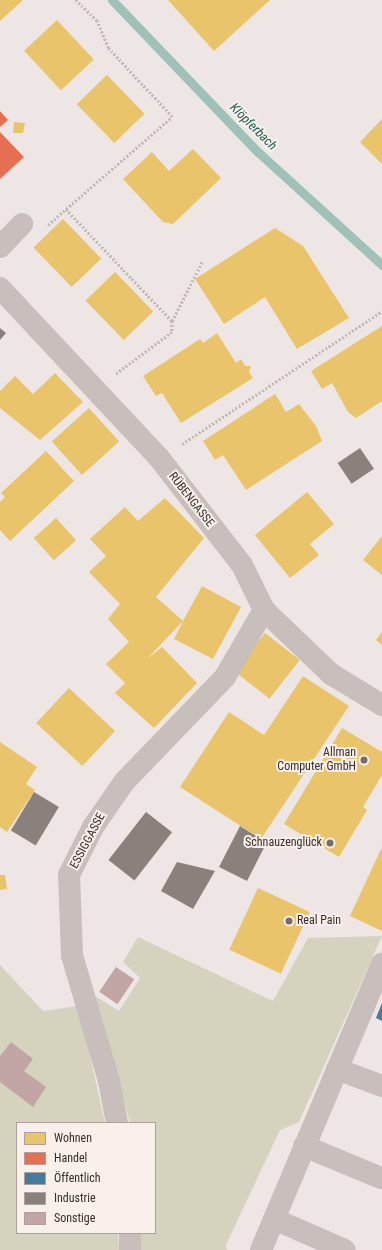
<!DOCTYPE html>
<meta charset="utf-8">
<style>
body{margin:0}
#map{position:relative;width:382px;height:1250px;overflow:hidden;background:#eee6e4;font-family:"Roboto Condensed",sans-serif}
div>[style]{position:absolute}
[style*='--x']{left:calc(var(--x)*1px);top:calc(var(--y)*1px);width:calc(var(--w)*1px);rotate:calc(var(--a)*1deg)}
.green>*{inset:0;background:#d5d3be}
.homes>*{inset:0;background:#e9c46a;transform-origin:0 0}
.shops>*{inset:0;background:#e76f51}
.public>*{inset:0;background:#457b9d}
.industry>*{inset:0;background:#8a817c;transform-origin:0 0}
.stream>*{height:9px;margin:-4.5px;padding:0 4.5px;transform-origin:4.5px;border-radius:4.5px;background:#9fc1b9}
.building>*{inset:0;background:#c2a6a5;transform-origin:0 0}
.path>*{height:2.5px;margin-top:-1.25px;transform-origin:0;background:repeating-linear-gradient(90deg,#c1b7b4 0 2px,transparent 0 4px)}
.minor>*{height:22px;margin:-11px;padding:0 11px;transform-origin:11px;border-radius:11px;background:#c8bfbc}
.dots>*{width:11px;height:11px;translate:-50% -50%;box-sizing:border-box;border:2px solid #faf0eb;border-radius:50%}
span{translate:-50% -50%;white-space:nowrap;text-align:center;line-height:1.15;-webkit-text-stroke:4px #faf0eb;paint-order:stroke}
.street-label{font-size:12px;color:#392b2a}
.poi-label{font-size:12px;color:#392b2a}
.right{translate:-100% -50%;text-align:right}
.left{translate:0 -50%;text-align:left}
.water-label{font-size:13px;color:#1e5c50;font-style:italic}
.legend{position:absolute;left:16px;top:1122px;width:140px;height:112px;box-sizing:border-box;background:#faf0eb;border:1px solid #ada19e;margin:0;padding:5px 7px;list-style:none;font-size:12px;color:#392b2a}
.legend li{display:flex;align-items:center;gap:8px;height:20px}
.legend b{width:20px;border:1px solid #ada19e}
</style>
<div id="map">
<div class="green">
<div style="clip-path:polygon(382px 936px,299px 1122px,280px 1130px,226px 1245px,227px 1250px,135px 1250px,136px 1233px,155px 1233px,155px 1123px,130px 1123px,95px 996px,119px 1011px,140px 978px,123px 962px,138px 937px,273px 1001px,308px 938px)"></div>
<div style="clip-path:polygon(0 965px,43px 1011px,79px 1006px,105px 1123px,17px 1123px,17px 1233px,118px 1233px,119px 1250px,0 1250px)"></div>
</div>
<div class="homes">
<div style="clip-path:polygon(0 0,23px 0,0 21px)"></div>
<div style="clip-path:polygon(168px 0,270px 0,214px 51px)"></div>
<div style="left:57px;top:20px;width:54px;height:45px;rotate:47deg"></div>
<div style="left:107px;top:75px;width:54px;height:42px;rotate:46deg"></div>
<div style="clip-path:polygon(382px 119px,382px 164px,360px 142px)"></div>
<div style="clip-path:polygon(14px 122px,25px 123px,23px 133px,13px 133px)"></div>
<div style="clip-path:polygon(193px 149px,221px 178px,173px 224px,163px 222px,123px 179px,152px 152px,169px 171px)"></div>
<div style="left:63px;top:219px;width:55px;height:41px;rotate:46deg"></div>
<div style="clip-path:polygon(275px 228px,303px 246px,349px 318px,297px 349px,265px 297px,224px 324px,195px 279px)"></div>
<div style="left:115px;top:272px;width:55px;height:41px;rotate:46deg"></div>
<div style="clip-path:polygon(382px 326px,382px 401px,356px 418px,348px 412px,332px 383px,322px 389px,311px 371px)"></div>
<div style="clip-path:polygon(217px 333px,236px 363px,241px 359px,245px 366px,251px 366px,249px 372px,253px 378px,181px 423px,162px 393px,156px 396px,143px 376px,200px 339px,203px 343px)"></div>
<div style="clip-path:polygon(55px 373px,83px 402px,40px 440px,0 408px,0 391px,15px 376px,33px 394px)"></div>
<div style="clip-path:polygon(275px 394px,286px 412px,299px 404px,316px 426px,322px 441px,246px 490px,223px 455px,215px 460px,203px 441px)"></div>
<div style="left:89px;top:408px;width:45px;height:50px;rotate:48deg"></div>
<div style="clip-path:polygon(46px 451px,74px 481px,10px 541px,0 530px,0 502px,5px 497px,1px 493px)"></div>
<div style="clip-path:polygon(307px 492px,334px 524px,310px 544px,319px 555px,290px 578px,255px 535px)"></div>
<div style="clip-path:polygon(165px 498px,204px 538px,156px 597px,183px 621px,202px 586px,241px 607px,213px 659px,174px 639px,183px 621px,147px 659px,162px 647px,197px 683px,154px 728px,115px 693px,125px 683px,106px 664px,129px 642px,108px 619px,120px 604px,89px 572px,106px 556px,90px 539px,125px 507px,138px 521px)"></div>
<div style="left:56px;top:518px;width:30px;height:30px;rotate:48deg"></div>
<div style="clip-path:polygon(382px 536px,382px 575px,363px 560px)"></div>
<div style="clip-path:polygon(382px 632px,382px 645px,376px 640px)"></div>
<div style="left:265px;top:633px;width:44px;height:49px;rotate:38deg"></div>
<div style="clip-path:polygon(303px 676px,349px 706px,261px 839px,180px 787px,229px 712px,264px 735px)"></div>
<div style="left:69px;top:688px;width:63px;height:48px;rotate:43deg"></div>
<div style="clip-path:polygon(342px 728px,382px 752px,382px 775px,363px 807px,367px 810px,339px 857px,284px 824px)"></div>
<div style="clip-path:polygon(0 742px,37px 767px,26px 784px,35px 790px,7px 832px,0 827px)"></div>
<div style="clip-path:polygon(382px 847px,382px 931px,350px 916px)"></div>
<div style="clip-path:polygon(0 875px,5px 875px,7px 889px,0 890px)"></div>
<div style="left:258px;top:888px;width:57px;height:68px;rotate:25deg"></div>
</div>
<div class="shops">
<div style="clip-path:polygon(0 111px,8px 120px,0 127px)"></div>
<div style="clip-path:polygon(0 132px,24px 157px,0 179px)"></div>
</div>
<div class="public">
<div style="clip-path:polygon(382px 1003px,382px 1021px,376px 1018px)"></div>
</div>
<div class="industry">
<div style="clip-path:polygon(0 328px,6px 333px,0 340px)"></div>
<div style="left:360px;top:448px;width:25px;height:27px;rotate:56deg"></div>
<div style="left:34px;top:792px;width:29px;height:45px;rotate:31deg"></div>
<div style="left:146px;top:812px;width:33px;height:61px;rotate:38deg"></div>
<div style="clip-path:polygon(240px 826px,261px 839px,268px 840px,247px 881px,219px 867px)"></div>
<div style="clip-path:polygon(177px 862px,215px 871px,193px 909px,161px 891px)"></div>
</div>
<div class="stream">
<div style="--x:112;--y:0;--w:211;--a:46.2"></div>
<div style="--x:258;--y:152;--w:168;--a:42.3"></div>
</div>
<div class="building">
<div style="left:116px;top:967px;width:22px;height:30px;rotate:34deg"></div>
<div style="clip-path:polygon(11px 1042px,33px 1059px,24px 1071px,46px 1087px,33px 1107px,0 1082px,0 1056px)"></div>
</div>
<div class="path">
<div style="--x:66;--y:209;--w:140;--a:-41"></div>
<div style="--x:172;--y:117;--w:94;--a:-132.8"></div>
<div style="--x:108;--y:48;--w:29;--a:-112"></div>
<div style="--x:97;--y:21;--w:30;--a:-136"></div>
<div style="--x:48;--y:225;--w:24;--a:-42"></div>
<div style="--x:66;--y:209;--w:154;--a:46.6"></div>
<div style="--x:172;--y:321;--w:11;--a:90"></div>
<div style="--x:172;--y:332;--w:8;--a:140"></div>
<div style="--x:166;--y:337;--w:62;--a:143.5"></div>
<div style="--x:172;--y:321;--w:68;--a:-63.1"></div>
<div style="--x:182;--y:444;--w:240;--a:-33.6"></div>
</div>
<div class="minor">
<div style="--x:0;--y:247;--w:32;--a:-46"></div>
<div style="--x:0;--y:288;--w:234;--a:46.9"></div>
<div style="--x:160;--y:459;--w:134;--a:52.3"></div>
<div style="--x:242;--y:565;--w:50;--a:63.9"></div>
<div style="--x:264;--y:610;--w:93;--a:43.7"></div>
<div style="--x:331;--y:674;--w:60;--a:31.3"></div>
<div style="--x:337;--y:1069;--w:48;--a:20.7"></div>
<div style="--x:117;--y:1123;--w:43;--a:-100.8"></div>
<div style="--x:109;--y:1081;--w:131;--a:-106.4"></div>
<div style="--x:72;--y:955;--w:80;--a:-92.1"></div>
<div style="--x:69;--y:875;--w:54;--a:-63.4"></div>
<div style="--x:93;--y:827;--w:55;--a:-55.4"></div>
<div style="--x:124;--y:782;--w:146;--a:-46.1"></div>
<div style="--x:225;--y:677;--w:78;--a:-59.8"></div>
<div style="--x:304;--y:1146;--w:83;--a:22.6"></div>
<div style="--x:274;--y:1219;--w:77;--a:23.6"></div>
<div style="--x:130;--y:1233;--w:17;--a:90"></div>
<div style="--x:261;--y:1250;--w:311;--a:-67.1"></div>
</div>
<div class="dots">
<div style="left:364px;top:760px;background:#786c6b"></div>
<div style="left:330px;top:843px;background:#786c6b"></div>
<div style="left:289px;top:921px;background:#786c6b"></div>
</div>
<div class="street-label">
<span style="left:191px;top:500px;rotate:52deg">RÜBENGASSE</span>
<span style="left:88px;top:841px;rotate:-62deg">ESSIGGASSE</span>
</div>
<div class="poi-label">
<span class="right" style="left:356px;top:760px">Allman<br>Computer GmbH</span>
<span class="right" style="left:322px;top:843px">Schnauzenglück</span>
<span class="left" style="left:297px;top:921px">Real Pain</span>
</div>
<div class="water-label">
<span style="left:253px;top:127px;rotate:45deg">Klöpferbach</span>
</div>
<ul class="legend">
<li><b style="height:11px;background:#e9c46a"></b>Wohnen</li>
<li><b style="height:11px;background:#e76f51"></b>Handel</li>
<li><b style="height:11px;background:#457b9d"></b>Öffentlich</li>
<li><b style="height:11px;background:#8a817c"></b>Industrie</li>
<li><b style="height:11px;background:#c2a6a5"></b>Sonstige</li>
</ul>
</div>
